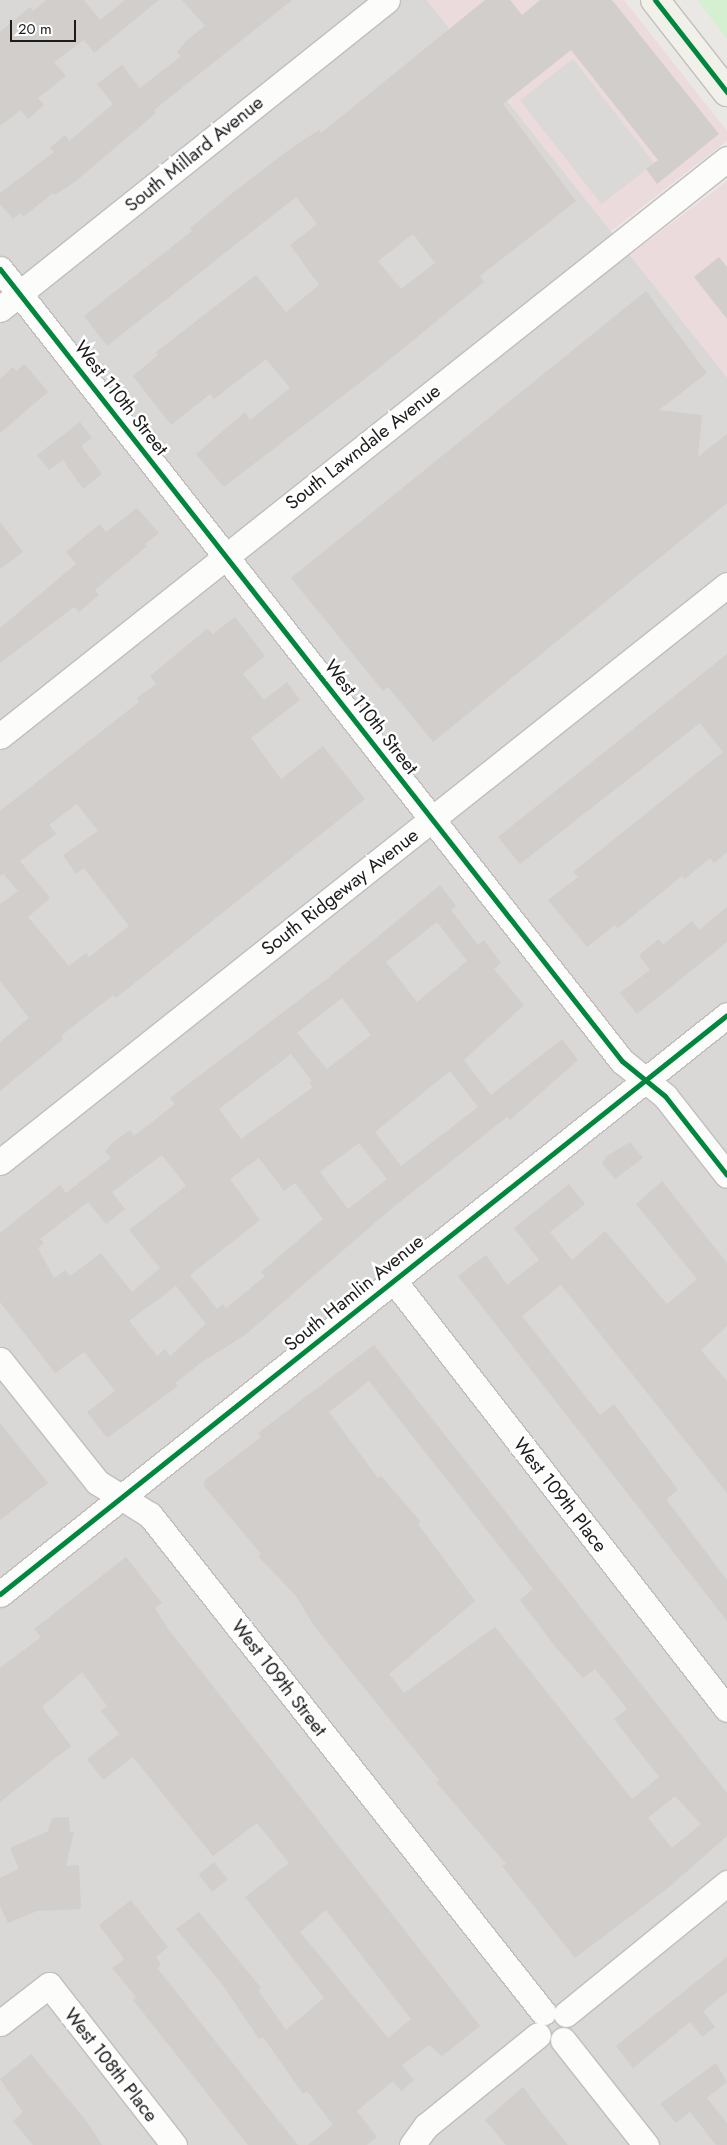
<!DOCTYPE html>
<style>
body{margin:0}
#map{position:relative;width:727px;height:2145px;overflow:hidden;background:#eae8e5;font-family:Jost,sans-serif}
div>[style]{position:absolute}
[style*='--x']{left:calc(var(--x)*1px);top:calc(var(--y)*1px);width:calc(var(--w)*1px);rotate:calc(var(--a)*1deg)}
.residential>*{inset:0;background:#d9d8d6}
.commercial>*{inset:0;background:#ecdbdc}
.park>*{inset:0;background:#d5f0d0}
.parking>*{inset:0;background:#dad9d8;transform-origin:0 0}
.building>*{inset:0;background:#d1cecc;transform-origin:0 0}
.roads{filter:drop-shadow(1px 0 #c0bfbd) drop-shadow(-1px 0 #c0bfbd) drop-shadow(0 1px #c0bfbd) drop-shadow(0 -1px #c0bfbd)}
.minor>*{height:25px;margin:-12.5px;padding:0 12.5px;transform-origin:12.5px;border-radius:12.5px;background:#fcfcfb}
.secondary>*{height:28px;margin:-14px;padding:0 14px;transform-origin:14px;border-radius:14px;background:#f2f1e9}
.cycleway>*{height:5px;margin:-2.5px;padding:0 2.5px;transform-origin:2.5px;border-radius:2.5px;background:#00873e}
span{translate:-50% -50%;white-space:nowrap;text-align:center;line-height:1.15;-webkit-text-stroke:5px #fff;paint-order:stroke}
.street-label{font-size:19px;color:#1c1c1c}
.scale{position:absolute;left:10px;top:20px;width:66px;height:22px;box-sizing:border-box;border:2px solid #1c1c1c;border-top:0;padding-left:6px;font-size:15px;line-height:18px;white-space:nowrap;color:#1c1c1c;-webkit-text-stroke:4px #fff;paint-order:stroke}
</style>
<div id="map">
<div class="residential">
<div style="clip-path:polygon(0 0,427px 0,727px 377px,727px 2145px,0 2145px)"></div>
</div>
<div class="commercial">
<div style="clip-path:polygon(427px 0,624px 0,727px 131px,727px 141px,611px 231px)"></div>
<div style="clip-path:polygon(727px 181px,727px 377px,630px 255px)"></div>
</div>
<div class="park">
<div style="clip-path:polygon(697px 0,727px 0,727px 39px)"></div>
</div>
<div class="parking">
<div style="left:573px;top:59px;width:132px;height:67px;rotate:52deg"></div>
</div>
<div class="building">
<div style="clip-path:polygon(46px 0,84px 0,100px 20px,125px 0,159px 0,94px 53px,84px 40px,54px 62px,66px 76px,38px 98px,44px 105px,28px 119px,21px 110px,0 126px,0 32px,30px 7px,33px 11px)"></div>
<div style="clip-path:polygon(182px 0,292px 0,154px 110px,156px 113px,76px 181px,55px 195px,53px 193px,23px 217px,20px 213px,13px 219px,0 204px,0 193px,54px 152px,50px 148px,65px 135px,69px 141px,113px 104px,97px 84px,122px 65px,140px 88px,181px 56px,177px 52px,186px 41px,205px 26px)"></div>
<div style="clip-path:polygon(evenodd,485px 0,510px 0,522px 15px,540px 0,612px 0,719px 134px,657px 184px,646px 169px,658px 160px,571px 50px,503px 104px,576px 201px,480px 276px,484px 282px,383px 365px,225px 486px,221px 484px,196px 454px,245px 412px,250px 420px,290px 388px,266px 359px,214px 399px,210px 394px,171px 425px,133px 376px,158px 355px,156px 352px,256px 275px,286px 312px,319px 285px,290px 245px,317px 224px,296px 197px,107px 346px,84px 316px,192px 231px,190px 228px,235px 191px,290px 149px,319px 130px,321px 133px,485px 0,413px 234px,435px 263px,401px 289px,378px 261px,413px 234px)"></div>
<div style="clip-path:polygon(719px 257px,727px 267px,727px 319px,694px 277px)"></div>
<div style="clip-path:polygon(646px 291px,707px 373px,659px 410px,702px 415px,698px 457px,727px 434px,727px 503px,433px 742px,388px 687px,383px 691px,291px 578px)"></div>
<div style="clip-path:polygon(25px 364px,48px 392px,0 433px,0 379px,13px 367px,16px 371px)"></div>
<div style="clip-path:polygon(80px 422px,92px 438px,81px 446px,102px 474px,83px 489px,63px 460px,49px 470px,37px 455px)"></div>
<div style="clip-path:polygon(137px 508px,159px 533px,145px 544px,147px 546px,95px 590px,99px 595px,79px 612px,74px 607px,0 663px,0 628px,76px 564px,66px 552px,100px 524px,106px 532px)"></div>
<div style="clip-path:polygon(0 522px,23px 552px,0 569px)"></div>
<div style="clip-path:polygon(evenodd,235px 617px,265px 656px,243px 674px,264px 700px,287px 682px,300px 700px,251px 738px,281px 779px,323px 746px,365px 799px,116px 998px,113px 995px,62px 1035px,62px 1040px,0 1091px,0 1042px,29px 1018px,0 981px,0 904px,18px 891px,3px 874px,0 876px,0 811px,139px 702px,137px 698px,156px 684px,150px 676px,191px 642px,207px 629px,213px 634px,235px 617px,77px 804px,98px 831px,63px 855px,76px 874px,84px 868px,129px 926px,89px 957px,86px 953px,69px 966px,28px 917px,50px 898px,20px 861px,56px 834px,49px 825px,77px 804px)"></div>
<div style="clip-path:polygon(727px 654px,727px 852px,714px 863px,710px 858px,685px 879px,682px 876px,618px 928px,615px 925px,587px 947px,548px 900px,578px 877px,573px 872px,723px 752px,700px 723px,520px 864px,498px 837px)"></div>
<div style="clip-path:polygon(evenodd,440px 885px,456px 906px,451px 910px,478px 945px,484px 940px,501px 963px,494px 969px,524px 1005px,464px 1060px,491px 1095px,562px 1039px,578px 1060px,510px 1120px,507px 1117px,391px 1209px,245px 1335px,202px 1362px,175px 1383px,178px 1386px,107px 1438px,87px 1412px,115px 1391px,84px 1352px,55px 1373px,0 1302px,0 1233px,60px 1185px,66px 1193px,111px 1158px,105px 1151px,111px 1144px,130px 1130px,134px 1136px,175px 1104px,170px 1098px,328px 978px,440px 885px,437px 922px,467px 961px,417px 1002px,386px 962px,437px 922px,440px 885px,342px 998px,371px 1035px,327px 1069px,297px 1033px,342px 998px,440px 885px,291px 1054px,312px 1081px,309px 1083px,313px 1087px,241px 1139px,219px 1109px,291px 1054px,440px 885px,450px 1071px,478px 1107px,401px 1166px,375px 1132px,450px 1071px,440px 885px,359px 1143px,387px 1179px,348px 1209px,320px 1172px,359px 1143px,440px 885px,162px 1155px,186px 1186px,129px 1230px,160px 1268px,132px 1292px,101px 1253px,70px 1276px,65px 1270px,54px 1278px,38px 1248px,44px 1243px,40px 1239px,88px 1202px,106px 1224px,125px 1209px,112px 1192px,162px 1155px,440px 885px,259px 1158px,284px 1191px,295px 1183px,323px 1219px,261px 1272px,265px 1276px,226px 1308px,223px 1304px,217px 1309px,190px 1275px,260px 1220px,230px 1179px,259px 1158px,440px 885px,176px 1286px,206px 1324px,170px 1356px,165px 1349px,157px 1356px,129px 1321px,176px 1286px)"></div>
<div style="clip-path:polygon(727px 907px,727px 942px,637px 1014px,620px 993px,650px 970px,639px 955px,659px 939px,663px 945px,692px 921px,699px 930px)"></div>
<div style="clip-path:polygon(630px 1142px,643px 1158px,615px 1179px,602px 1163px,607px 1156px)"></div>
<div style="clip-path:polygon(662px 1181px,727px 1263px,727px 1326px,701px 1350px,727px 1381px,727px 1493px,561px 1285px,522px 1316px,600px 1415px,614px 1404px,678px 1490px,666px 1499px,727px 1580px,727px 1621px,458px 1276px,486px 1255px,507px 1285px,539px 1260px,514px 1228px,569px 1184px,585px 1204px,550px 1232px,572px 1260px,605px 1231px,667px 1304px,697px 1279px,636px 1204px)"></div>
<div style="clip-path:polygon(evenodd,374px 1345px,727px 1793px,727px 1836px,668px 1888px,575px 1958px,502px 1866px,506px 1864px,436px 1782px,439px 1780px,314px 1626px,296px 1596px,258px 1556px,261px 1554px,204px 1486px,204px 1481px,261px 1437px,258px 1433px,374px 1345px,369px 1381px,533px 1589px,520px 1600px,557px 1649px,583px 1678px,595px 1669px,627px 1709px,614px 1719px,659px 1777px,632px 1799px,495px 1627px,404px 1693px,389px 1674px,475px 1601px,418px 1524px,421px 1522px,381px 1476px,378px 1478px,329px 1412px,369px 1381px,374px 1345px,675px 1796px,701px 1824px,672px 1848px,648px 1818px,675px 1796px)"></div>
<div style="clip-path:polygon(0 1423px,48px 1483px,0 1520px)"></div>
<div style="clip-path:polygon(evenodd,126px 1557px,162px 1603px,155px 1608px,168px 1629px,480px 2026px,442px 2056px,429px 2045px,402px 2065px,414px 2080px,401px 2091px,393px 2081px,357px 2111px,377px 2137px,367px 2145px,308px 2145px,333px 2125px,307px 2091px,303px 2094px,263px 2037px,259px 2039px,222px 1984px,176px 1929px,199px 1912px,261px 1988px,258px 1990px,286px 2030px,324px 1998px,245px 1897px,289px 1863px,257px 1823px,213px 1856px,133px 1757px,103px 1780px,87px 1759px,119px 1734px,101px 1711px,107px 1706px,82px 1672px,42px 1707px,71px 1746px,0 1802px,0 1668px,41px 1637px,34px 1629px,126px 1557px,326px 1910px,411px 2019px,388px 2038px,300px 1932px,326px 1910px)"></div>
<div style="clip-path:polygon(69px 1817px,70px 1832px,74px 1831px,66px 1866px,79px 1865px,81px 1909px,37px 1911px,8px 1923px,0 1906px,0 1878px,19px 1869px,10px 1848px,48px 1831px,52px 1818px)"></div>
<div style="left:214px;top:1862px;width:22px;height:20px;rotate:51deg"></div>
<div style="clip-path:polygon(131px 1900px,168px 1947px,156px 1957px,161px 1965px,157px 1968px,298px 2145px,248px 2145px,133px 2000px,136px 1997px,112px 1968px,124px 1959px,99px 1925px)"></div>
<div style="clip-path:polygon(727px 1957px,727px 1992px,703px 2011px,715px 2027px,702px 2037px,690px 2022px,633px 2068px,616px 2046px)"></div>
<div style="clip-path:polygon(31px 2054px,87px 2122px,102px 2145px,33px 2145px,13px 2121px,23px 2112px,0 2079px)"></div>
<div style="clip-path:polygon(716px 2063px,727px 2082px,707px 2098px,727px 2123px,727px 2145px,716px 2145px,690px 2112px,676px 2123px,660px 2104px)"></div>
<div style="clip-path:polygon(523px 2087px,540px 2110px,568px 2145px,506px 2145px,485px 2120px)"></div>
</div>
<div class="roads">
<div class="minor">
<div style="--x:0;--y:269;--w:1007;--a:51.86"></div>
<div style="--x:622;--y:1061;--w:55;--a:39.1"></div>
<div style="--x:665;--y:1096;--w:100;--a:51.9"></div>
<div style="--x:0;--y:309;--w:495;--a:-38.6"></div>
<div style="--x:0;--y:736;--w:928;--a:-38.44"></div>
<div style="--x:0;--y:1162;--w:928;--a:-38.44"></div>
<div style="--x:394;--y:1281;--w:542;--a:52.12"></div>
<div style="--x:0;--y:1360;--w:156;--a:51.5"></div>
<div style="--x:97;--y:1482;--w:62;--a:31.9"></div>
<div style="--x:150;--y:1515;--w:634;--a:51.67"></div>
<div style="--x:0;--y:1594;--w:929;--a:-38.53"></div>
<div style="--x:566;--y:2014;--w:208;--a:-39.1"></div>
<div style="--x:0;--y:2023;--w:62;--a:-37.8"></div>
<div style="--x:49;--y:1985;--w:203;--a:52"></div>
<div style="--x:563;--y:2040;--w:134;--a:51.7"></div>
<div style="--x:412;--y:2145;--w:24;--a:-54"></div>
<div style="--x:426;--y:2126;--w:144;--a:-39.1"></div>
</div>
<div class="secondary">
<div style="--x:655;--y:0;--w:117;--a:52"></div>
</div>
</div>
<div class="cycleway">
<div style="--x:655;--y:0;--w:117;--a:52"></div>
<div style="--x:0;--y:269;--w:1007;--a:51.86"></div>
<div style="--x:622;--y:1061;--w:55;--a:39.1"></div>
<div style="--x:665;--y:1096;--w:100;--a:51.9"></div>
<div style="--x:0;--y:1594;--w:929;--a:-38.53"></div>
</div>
<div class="street-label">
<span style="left:194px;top:154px;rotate:-39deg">South Millard Avenue</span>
<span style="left:121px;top:398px;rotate:52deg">West 110th Street</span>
<span style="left:363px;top:447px;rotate:-38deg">South Lawndale Avenue</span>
<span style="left:371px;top:717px;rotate:52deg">West 110th Street</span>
<span style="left:340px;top:892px;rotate:-38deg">South Ridgeway Avenue</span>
<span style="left:354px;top:1293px;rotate:-39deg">South Hamlin Avenue</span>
<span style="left:560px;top:1495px;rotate:52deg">West 109th Place</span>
<span style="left:279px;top:1678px;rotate:52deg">West 109th Street</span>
<span style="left:111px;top:2065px;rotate:52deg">West 108th Place</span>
</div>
<div class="scale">20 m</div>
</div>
